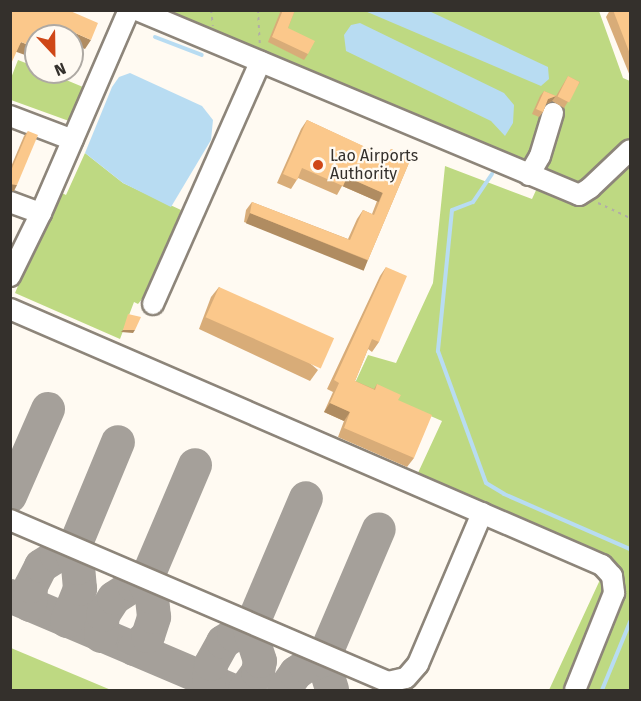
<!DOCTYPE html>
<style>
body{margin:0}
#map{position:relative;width:641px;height:701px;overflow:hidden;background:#fffaf2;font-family:"Fira Sans",sans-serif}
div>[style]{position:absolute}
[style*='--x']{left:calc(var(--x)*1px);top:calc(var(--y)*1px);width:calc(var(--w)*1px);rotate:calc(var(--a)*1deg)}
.green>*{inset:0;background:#bed982}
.water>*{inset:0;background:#b8dcf2}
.stream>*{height:4px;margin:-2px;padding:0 2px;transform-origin:2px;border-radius:2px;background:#b8dcf2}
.taxiway>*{height:34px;margin:-17px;padding:0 17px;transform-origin:17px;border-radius:17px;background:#a5a09a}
.path>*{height:2px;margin-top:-1px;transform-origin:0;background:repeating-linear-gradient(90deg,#b1ada6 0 3px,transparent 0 7.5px)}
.roads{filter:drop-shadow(2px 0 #8d857a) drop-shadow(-2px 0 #8d857a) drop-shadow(0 2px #8d857a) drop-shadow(0 -2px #8d857a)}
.minor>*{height:20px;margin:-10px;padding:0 10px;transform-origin:10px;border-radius:10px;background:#fff}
.wall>*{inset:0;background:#d8ac78}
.shaded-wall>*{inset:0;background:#b08c61;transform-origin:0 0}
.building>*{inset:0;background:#fbc88b;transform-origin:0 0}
.dots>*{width:16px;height:16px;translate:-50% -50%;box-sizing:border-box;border:3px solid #fffaf2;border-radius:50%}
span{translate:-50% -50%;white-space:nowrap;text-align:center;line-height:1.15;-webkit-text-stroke:4.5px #fffaf2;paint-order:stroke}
.poi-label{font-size:16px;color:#34302c}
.left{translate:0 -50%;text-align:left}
.frame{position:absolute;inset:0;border:12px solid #34302c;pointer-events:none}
.north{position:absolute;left:24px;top:24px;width:60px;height:60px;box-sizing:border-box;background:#fffaf2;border:2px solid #aea9a3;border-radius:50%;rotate:158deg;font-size:16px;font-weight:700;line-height:24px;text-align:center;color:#34302c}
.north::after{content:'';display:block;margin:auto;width:21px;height:27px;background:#cf4717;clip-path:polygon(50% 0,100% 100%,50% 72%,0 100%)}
</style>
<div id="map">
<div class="green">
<div style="clip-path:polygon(145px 11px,599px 11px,623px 78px,630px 81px,630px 690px,549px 690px,611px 556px,417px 475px,442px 421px,355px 383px,368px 355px,396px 363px,433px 283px,445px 166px,532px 199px,543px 175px)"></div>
<div style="clip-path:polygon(18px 60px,36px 67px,36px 72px,47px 72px,83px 87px,69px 121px,11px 100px,11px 78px)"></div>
<div style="clip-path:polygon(85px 153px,123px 183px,181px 210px,149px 290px,138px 304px,134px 302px,120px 339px,15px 293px,58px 191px,66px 195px)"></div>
<div style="clip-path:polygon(11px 648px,111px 690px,11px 690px)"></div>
</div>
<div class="water">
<div style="clip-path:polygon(365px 11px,429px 11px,548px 67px,549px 79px,541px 86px)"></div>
<div style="clip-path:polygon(360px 23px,504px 93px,514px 105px,513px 123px,505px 136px,491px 121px,346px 51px,344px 35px,351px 25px)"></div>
<div style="clip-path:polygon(130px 73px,202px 106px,213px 120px,211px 140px,171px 207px,123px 183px,85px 153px,112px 87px,119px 77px)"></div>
</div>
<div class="stream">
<div style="--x:155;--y:37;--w:50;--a:21"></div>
<div style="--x:492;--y:174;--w:34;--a:124"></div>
<div style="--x:473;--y:202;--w:22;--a:159"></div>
<div style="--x:452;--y:210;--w:142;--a:95.7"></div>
<div style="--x:438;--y:351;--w:140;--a:70"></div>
<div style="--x:486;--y:483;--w:21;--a:31"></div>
<div style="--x:504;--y:494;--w:137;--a:23.6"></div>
<div style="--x:602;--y:690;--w:74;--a:-67.6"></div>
</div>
<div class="taxiway">
<div style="--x:10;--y:496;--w:95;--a:-66.4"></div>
<div style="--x:10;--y:596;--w:240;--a:23"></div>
<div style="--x:30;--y:605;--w:19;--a:-87"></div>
<div style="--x:31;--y:586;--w:22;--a:-63"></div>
<div style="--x:41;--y:566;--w:19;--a:-32"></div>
<div style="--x:57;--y:556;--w:15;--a:-11"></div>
<div style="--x:72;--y:553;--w:120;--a:-67.5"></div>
<div style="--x:67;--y:621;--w:35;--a:-68"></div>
<div style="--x:80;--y:589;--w:21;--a:-95"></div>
<div style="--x:78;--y:568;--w:16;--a:-112"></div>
<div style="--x:101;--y:636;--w:21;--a:-85"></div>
<div style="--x:103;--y:615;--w:20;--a:-57"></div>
<div style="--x:114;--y:598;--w:24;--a:-33"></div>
<div style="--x:134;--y:585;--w:11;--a:-10"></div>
<div style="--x:145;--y:583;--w:128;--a:-67"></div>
<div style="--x:134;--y:649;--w:19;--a:-43"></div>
<div style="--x:148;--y:636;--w:20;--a:-72"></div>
<div style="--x:154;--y:617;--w:20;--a:-96"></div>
<div style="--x:152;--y:597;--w:16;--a:-117"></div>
<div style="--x:323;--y:660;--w:31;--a:73"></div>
<div style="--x:209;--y:681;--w:17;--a:-83"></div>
<div style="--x:211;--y:664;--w:25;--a:-61"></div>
<div style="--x:223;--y:642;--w:13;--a:-32"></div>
<div style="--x:234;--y:635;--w:17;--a:-17"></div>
<div style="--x:250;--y:630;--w:143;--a:-67"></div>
<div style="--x:245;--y:690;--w:22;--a:-54"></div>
<div style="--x:258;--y:672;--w:11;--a:-80"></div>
<div style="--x:260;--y:661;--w:33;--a:-108"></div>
<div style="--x:284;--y:690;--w:21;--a:-55"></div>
<div style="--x:296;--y:673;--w:12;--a:-35"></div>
<div style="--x:306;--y:666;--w:18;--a:-19"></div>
<div style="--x:323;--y:660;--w:142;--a:-66.9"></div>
</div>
<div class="path">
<div style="--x:211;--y:10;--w:16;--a:83"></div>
<div style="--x:258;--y:10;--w:34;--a:87"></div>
<div style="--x:598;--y:203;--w:35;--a:25"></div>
</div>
<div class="roads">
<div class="minor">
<div style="--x:137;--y:10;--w:479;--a:22.7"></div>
<div style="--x:579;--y:195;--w:13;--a:-32"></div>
<div style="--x:590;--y:188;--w:55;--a:-43.5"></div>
<div style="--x:10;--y:116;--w:67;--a:20.9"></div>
<div style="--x:529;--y:175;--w:22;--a:-60"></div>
<div style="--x:540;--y:156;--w:45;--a:-73.2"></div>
<div style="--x:10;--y:202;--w:33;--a:20"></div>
<div style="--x:41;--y:213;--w:221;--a:-66.6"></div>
<div style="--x:10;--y:276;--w:70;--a:-63.8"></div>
<div style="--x:153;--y:304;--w:265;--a:-66.1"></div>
<div style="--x:10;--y:309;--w:645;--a:23.39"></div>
<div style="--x:602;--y:565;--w:15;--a:48"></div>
<div style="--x:612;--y:576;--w:17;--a:83"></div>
<div style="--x:614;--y:593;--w:105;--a:111.9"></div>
<div style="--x:10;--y:520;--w:411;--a:23.2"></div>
<div style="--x:388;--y:682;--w:18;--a:-13"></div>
<div style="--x:406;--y:678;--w:18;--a:-49"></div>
<div style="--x:418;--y:664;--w:164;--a:-67"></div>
</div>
</div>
<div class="wall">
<div style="clip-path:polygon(281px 10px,295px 10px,288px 28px,308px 54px,304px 60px,268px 42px)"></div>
<div style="clip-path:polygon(610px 10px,630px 10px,630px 76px,606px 17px)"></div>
<div style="clip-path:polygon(568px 76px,580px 82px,564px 108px,552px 101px,554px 98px,552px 101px,546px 104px,543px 112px,539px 117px,532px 114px,540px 96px,544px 91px,556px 96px)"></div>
<div style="clip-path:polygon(307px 120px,386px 157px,391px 149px,411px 158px,368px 260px,362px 268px,244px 222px,246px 210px,252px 202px,348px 239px,357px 219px,363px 210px,372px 214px,377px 201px,342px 186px,337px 195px,298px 178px,291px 189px,277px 183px,301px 129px)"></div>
<div style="clip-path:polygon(28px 131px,14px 191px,10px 190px,10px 169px,24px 136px)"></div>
<div style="clip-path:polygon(386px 267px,379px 342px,372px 352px,368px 349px,355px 381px,374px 389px,377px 384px,398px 400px,414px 458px,407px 467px,338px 437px,344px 421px,324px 412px,333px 392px,327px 389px,380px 276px)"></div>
<div style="clip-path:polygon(219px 287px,318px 370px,310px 381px,199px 329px,211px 297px)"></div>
</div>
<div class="shaded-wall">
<div style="clip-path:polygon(64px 28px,91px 40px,85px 49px,72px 44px,72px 36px,58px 36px)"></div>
<div style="clip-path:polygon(21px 42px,36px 48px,36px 59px,14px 51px)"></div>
<div style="clip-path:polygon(556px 96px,552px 101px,544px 105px,548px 99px)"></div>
<div style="left:347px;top:177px;width:39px;height:10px;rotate:24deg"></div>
<div style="clip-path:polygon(10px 184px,17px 185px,14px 191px,10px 190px)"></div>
<div style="left:250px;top:213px;width:127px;height:11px;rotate:22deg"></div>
<div style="clip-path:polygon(123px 330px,135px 330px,133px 333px,121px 332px)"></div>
<div style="clip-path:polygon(330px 403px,350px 412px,344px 421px,324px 412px)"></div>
</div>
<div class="building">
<div style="clip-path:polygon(10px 10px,68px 10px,98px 23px,91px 40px,64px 28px,60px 36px,36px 36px,36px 48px,21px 42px,10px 66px)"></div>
<div style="clip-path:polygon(283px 10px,295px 10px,288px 28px,315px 41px,308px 54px,272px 37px)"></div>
<div style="clip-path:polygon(613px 10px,630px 10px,630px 54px)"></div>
<div style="left:568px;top:76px;width:13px;height:23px;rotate:27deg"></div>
<div style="clip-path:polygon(544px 91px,556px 96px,548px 99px,543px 112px,536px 109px)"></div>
<div style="clip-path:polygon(307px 120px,387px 157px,391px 149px,411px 158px,368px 260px,250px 213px,252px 202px,350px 240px,363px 210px,374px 215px,383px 193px,347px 177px,343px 186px,302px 168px,297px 180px,283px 174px)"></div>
<div style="clip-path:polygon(28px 131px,38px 135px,17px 185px,10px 184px,10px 173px)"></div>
<div style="clip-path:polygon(386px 267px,407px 276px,379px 342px,372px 339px,355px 381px,375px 390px,377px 384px,401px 395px,398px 400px,432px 415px,414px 458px,344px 428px,350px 412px,330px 403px,339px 383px,334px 380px)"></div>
<div style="left:219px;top:287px;width:126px;height:33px;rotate:24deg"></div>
<div style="clip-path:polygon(128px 314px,141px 317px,135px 330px,123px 330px)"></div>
</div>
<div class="dots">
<div style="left:318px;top:165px;background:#cf4717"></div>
</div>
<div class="poi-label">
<span class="left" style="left:330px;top:165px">Lao Airports<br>Authority</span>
</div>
<div class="frame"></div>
<div class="north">N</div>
</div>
